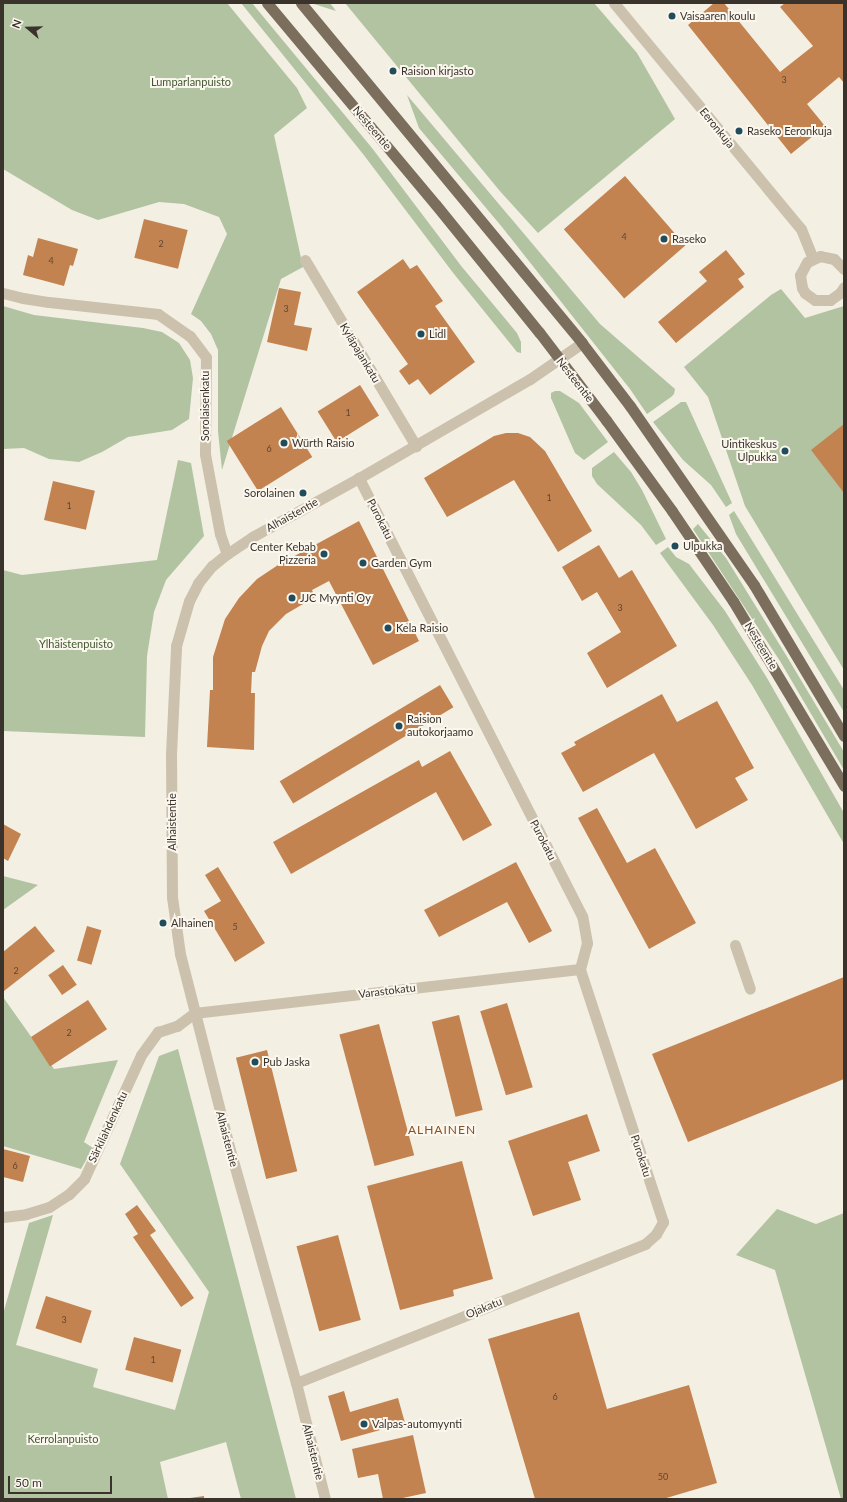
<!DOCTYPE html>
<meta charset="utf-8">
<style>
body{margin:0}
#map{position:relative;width:847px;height:1502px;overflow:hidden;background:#f3efe2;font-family:Lato,sans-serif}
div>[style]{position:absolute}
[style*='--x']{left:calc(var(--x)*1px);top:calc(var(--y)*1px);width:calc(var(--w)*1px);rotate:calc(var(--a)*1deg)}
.green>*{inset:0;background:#b1c3a1}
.building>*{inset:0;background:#c38350;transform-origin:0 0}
.minor>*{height:11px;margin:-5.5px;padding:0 5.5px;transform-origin:5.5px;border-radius:5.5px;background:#ccc1ad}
.tertiary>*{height:11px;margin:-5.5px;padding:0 5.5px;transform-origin:5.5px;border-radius:5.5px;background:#ccc1ad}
.primary>*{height:11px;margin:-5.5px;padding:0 5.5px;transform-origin:5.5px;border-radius:5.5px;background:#7c6e5d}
.dots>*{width:11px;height:11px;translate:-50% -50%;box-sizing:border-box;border:2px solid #fbf7ee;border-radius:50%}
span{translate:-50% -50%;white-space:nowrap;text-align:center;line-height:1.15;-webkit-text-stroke:4px #fbf7ee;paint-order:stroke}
.number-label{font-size:9px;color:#5c4735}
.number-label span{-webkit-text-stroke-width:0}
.poi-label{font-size:11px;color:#3a332c}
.left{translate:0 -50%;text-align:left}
.right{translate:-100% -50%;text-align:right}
.park-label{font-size:11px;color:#415830}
.street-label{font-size:11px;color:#3a332c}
.neighbourhood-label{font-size:12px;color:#885126;letter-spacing:1px}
.frame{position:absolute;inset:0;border:4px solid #3a332c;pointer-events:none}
.north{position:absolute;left:8px;top:8px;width:40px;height:40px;-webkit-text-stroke:3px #fbf7ee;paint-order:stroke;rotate:290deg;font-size:11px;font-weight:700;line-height:16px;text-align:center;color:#3a332c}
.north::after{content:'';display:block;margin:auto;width:14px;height:18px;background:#3a332c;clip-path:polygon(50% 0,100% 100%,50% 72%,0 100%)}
.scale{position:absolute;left:8px;top:1476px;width:104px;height:18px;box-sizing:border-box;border:2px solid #3a332c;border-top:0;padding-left:5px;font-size:12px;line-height:14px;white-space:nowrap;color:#3a332c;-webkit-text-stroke:3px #fbf7ee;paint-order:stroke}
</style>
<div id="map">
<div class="green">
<div style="clip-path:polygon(3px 3px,227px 3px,297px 88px,307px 108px,274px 135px,303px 267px,281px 279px,222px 470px,218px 431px,218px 350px,211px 334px,201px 321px,191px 314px,227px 234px,219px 217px,184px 204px,159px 202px,98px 220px,72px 210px,3px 169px)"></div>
<div style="clip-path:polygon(241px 3px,252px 3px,372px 148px,462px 267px,517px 333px,521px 342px,521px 353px,517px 352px,454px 274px,363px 154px)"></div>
<div style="clip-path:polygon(313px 3px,330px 3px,336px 11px,314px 4px)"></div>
<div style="clip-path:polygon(345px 3px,594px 3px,637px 53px,675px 119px,538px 233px,499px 190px)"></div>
<div style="clip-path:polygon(407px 95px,600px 324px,675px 389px,674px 394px,671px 397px,647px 414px,630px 389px,502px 227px,419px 128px)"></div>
<div style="clip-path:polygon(781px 289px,805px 318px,844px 306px,844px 670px,745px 506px,708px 397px,684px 367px,771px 295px)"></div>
<div style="clip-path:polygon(3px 306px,34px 315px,143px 328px,162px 332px,179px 343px,190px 360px,193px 378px,189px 419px,172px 430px,128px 437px,102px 452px,79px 462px,49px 459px,24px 448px,3px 449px)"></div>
<div style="clip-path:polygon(555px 391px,560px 391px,579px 403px,608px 442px,584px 460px,575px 453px,551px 398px,551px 393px)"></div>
<div style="clip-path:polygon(681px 402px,686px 402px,732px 503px,726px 507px,711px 485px,683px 460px,653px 422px)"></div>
<div style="clip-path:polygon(614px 452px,631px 472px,642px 490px,666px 539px,656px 545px,641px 525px,597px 484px,592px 476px,592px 468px)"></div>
<div style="clip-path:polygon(178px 460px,191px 463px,204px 536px,166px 580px,154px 612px,147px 656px,145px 737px,3px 731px,3px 570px,22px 575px,157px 560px)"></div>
<div style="clip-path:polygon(734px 511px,844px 690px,844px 712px,736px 534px,729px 515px)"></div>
<div style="clip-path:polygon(698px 524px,726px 558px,786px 655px,844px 752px,844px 770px,780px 661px,693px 529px)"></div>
<div style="clip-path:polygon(668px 547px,676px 557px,689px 564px,725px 611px,767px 678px,844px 813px,844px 844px,752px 685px,713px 625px,660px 553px)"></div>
<div style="clip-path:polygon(3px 876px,38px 885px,3px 910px)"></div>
<div style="clip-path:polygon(3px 997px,54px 1069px,118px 1060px,84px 1142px,93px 1148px,81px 1169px,3px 1146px)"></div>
<div style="clip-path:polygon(178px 1049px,296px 1499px,241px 1499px,226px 1442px,160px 1462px,168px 1499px,3px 1499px,3px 1314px,29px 1223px,53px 1215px,16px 1345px,98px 1369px,93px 1387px,175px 1410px,209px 1292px,120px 1164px,159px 1056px)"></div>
<div style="clip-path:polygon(777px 1209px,816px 1224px,844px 1213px,844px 1499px,841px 1499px,775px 1270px,736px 1255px)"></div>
</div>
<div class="building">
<div style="clip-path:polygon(714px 3px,724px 3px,780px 72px,813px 46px,780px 7px,785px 3px,844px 3px,844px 83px,839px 77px,807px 104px,825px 126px,791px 154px,688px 25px)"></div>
<div style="left:625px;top:176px;width:92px;height:81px;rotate:49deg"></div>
<div style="left:144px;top:219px;width:45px;height:40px;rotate:14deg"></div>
<div style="clip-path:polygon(38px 238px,78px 249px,73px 266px,70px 265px,64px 286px,23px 275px,28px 255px,33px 257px)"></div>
<div style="clip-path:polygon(726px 250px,745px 274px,738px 279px,744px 287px,676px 343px,658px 322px,707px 281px,699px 272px)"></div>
<div style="clip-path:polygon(403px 259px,410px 269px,417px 265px,443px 301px,435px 306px,475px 362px,430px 395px,418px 379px,409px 385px,399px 371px,408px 364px,357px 292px)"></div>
<div style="clip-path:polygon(279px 288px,301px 292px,294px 325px,312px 328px,307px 351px,267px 342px)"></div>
<div style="left:360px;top:385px;width:36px;height:50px;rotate:58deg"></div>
<div style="left:281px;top:407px;width:59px;height:64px;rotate:58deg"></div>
<div style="clip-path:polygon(844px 424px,844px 493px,811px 450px)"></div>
<div style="clip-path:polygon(506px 433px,518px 433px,530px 437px,545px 451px,592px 531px,558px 552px,514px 480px,447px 517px,424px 478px,494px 436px)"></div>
<div style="left:53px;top:481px;width:43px;height:40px;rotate:13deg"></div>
<div style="clip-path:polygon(359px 521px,419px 641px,373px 665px,329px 581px,312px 590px,315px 597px,286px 614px,269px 631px,262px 646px,255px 672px,252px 672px,251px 693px,255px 693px,254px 750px,207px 747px,210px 690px,213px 690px,213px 657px,225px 619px,239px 598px,257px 579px,278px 565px)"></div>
<div style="clip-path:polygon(599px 545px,619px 578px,632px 570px,677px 646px,607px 688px,587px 653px,621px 632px,597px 592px,582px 601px,562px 567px)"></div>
<div style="left:440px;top:685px;width:26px;height:187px;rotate:59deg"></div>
<div style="clip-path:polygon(662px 694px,677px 722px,717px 701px,754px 768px,735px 778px,748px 800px,696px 829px,654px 753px,583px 792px,561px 753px,576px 745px,574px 742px)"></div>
<div style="clip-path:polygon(450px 751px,492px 825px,463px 841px,436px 792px,291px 874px,273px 842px,419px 760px,422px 767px)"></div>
<div style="clip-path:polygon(597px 808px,627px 863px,655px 848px,696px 923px,649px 949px,578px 818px)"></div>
<div style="clip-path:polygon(3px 824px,21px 834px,8px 861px,3px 858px)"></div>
<div style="clip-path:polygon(516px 862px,552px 931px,529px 943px,507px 902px,439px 937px,424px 910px)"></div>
<div style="clip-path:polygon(218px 867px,265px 943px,235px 962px,204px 911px,221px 901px,205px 875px)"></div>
<div style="clip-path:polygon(35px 926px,55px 951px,4px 991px,3px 952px)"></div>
<div style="left:87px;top:926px;width:15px;height:36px;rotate:16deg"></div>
<div style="left:63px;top:965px;width:24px;height:18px;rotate:55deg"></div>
<div style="clip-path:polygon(844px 977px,844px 1079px,688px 1142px,652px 1054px)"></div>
<div style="left:88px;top:1000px;width:35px;height:68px;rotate:57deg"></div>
<div style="left:507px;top:1003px;width:88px;height:28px;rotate:73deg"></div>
<div style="left:459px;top:1015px;width:98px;height:28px;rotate:76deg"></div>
<div style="left:379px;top:1024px;width:136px;height:41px;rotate:75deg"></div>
<div style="left:267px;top:1050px;width:125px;height:32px;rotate:76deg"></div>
<div style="clip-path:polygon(587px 1114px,600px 1151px,568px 1162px,581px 1200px,533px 1216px,508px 1141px)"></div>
<div style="clip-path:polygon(3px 1149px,30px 1156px,23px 1182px,3px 1177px)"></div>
<div style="clip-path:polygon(462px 1161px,493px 1279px,453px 1290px,454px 1296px,400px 1310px,367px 1186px)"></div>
<div style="clip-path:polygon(137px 1205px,156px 1231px,150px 1235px,194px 1298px,181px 1307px,133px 1237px,138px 1234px,125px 1214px)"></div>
<div style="left:338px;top:1235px;width:88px;height:43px;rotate:75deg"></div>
<div style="left:46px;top:1296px;width:48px;height:34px;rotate:18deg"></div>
<div style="clip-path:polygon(579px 1312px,607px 1409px,689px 1385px,717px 1483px,663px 1499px,535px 1499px,488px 1339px)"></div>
<div style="left:134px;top:1337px;width:49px;height:34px;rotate:15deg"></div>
<div style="clip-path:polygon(344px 1391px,350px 1412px,398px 1398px,405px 1423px,341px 1441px,328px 1396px)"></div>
<div style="clip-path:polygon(413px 1435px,426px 1493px,398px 1499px,383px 1499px,378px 1474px,358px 1478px,352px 1449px)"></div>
<div style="clip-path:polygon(204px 1496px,204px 1499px,190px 1499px,190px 1498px)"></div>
</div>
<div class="minor">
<div style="--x:614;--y:3;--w:293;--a:50.4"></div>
<div style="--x:801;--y:229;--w:31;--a:68"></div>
<div style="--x:305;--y:260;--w:217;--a:59.2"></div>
<div style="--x:844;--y:269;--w:14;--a:-135"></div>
<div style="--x:834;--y:259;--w:14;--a:-168"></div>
<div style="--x:820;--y:256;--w:14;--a:155"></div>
<div style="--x:807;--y:262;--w:15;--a:118"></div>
<div style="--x:800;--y:275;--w:13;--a:81"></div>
<div style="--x:802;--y:288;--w:6;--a:59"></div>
<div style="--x:805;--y:293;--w:12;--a:35"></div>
<div style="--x:815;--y:300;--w:15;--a:0"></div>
<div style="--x:830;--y:300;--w:12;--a:-35"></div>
<div style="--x:840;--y:293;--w:7;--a:-56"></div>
<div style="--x:3;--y:293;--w:21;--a:14"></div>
<div style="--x:23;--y:298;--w:26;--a:9"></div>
<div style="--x:49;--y:302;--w:110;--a:6.3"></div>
<div style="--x:158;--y:314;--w:39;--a:35"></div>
<div style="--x:190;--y:336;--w:26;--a:53"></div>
<div style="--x:206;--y:357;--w:97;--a:90.6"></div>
<div style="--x:205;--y:454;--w:81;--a:79.4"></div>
<div style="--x:220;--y:534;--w:21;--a:71"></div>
<div style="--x:735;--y:945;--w:46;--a:71.2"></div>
<div style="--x:3;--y:1217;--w:23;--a:-7"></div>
<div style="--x:26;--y:1214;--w:24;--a:-17"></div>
<div style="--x:49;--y:1207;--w:24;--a:-33"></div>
<div style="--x:69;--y:1194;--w:21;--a:-45"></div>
<div style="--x:84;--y:1179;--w:136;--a:-65.3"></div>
<div style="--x:141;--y:1055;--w:29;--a:-54"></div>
<div style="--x:158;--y:1032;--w:20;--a:-18"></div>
<div style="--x:177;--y:1026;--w:21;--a:-37"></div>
<div style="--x:194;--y:1013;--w:388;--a:-6.5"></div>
<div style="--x:296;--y:1383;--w:376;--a:-21.7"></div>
<div style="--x:645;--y:1244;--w:15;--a:-42"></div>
<div style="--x:656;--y:1234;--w:14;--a:-60"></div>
<div style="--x:663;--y:1222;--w:266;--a:-108.2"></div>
<div style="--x:580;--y:969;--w:27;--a:-75"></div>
<div style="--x:587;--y:943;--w:27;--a:-100"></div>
<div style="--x:582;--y:916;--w:492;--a:-117"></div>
</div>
<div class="tertiary">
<div style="--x:325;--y:1499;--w:120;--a:-104"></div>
<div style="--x:296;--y:1383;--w:242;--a:-105.8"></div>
<div style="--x:230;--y:1150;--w:202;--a:-104.3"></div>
<div style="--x:180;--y:954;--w:58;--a:-98"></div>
<div style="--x:172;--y:897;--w:143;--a:-90.4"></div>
<div style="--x:171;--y:754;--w:108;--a:-87.3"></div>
<div style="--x:176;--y:646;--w:47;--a:-73.9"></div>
<div style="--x:189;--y:601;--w:20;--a:-63"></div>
<div style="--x:198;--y:583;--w:22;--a:-51"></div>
<div style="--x:212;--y:566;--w:19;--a:-39"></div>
<div style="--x:227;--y:554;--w:30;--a:-34"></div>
<div style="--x:252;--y:537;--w:122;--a:-28.9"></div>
<div style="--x:359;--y:478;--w:198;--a:-30.1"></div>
<div style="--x:530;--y:379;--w:63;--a:-34.7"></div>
</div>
<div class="primary">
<div style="--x:267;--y:3;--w:263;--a:50.1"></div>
<div style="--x:436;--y:205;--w:164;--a:51"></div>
<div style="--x:539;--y:332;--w:111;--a:52.7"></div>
<div style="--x:606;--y:420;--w:112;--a:54"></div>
<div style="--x:672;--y:511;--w:109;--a:55.9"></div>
<div style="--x:733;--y:601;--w:216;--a:59"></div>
<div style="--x:301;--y:3;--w:441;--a:50.4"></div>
<div style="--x:582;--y:343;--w:79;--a:52.7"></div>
<div style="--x:630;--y:406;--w:218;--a:55.3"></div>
<div style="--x:754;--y:585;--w:176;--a:59.2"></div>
</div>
<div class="dots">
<div style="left:672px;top:16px;background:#214c5c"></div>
<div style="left:393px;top:71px;background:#214c5c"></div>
<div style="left:739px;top:131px;background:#214c5c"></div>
<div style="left:664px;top:239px;background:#214c5c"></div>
<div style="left:421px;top:334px;background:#214c5c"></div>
<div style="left:284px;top:443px;background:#214c5c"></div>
<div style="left:785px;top:451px;background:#214c5c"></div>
<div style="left:303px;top:493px;background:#214c5c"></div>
<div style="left:675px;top:546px;background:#214c5c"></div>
<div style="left:324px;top:554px;background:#214c5c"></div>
<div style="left:363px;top:563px;background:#214c5c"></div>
<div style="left:292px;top:598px;background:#214c5c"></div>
<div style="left:388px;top:628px;background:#214c5c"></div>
<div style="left:399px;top:726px;background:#214c5c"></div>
<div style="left:163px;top:923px;background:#214c5c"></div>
<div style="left:255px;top:1062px;background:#214c5c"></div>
<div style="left:364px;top:1424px;background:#214c5c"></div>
</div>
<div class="number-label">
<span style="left:784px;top:80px">3</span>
<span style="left:624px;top:237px">4</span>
<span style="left:161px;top:244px">2</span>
<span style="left:51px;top:261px">4</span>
<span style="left:286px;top:309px">3</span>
<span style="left:348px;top:413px">1</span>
<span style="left:269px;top:449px">6</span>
<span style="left:549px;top:498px">1</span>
<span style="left:69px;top:506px">1</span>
<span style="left:620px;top:608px">3</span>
<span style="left:235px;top:927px">5</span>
<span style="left:16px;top:971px">2</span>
<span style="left:69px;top:1033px">2</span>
<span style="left:15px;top:1166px">6</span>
<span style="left:64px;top:1320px">3</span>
<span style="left:153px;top:1360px">1</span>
<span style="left:555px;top:1397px">6</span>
<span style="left:663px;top:1477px">50</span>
</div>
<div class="poi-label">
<span class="left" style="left:680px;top:16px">Vaisaaren koulu</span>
<span class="left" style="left:401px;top:71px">Raision kirjasto</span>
<span class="left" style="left:747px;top:131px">Raseko Eeronkuja</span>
<span class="left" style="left:672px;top:239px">Raseko</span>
<span class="left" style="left:429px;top:334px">Lidl</span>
<span class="left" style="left:292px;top:443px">Würth Raisio</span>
<span class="right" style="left:777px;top:451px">Uintikeskus<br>Ulpukka</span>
<span class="right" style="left:295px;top:493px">Sorolainen</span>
<span class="left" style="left:683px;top:546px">Ulpukka</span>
<span class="right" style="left:316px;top:554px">Center Kebab<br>Pizzeria</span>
<span class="left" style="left:371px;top:563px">Garden Gym</span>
<span class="left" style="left:300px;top:598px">JJC Myynti Oy</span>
<span class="left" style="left:396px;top:628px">Kela Raisio</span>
<span class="left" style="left:407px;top:726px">Raision<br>autokorjaamo</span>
<span class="left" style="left:171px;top:923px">Alhainen</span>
<span class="left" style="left:263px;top:1062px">Pub Jaska</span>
<span class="left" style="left:372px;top:1424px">Valpas-automyynti</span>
</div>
<div class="park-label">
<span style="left:191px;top:82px">Lumparlanpuisto</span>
<span style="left:76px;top:644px">Ylhäistenpuisto</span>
<span style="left:63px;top:1439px">Kerrolanpuisto</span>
</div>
<div class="street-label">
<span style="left:372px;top:128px;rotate:50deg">Nesteentie</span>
<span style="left:717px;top:128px;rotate:51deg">Eeronkuja</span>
<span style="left:360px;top:353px;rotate:59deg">Kyläpajankatu</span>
<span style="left:575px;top:380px;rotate:52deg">Nesteentie</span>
<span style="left:205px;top:406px;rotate:-90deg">Sorolaisenkatu</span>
<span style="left:292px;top:515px;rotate:-29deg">Alhaistentie</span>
<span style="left:380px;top:519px;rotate:63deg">Purokatu</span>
<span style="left:761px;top:646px;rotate:59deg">Nesteentie</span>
<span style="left:172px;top:822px;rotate:-90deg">Alhaistentie</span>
<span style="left:543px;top:840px;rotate:63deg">Purokatu</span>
<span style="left:387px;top:991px;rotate:-7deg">Varastokatu</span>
<span style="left:108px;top:1127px;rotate:-65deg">Särkilahdenkatu</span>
<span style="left:227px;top:1139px;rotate:75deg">Alhaistentie</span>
<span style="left:641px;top:1156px;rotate:72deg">Purokatu</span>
<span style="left:484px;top:1308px;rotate:-22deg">Ojakatu</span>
<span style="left:313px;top:1452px;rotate:76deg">Alhaistentie</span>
</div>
<div class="neighbourhood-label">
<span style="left:442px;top:1130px">ALHAINEN</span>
</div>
<div class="frame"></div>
<div class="north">N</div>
<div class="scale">50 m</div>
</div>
